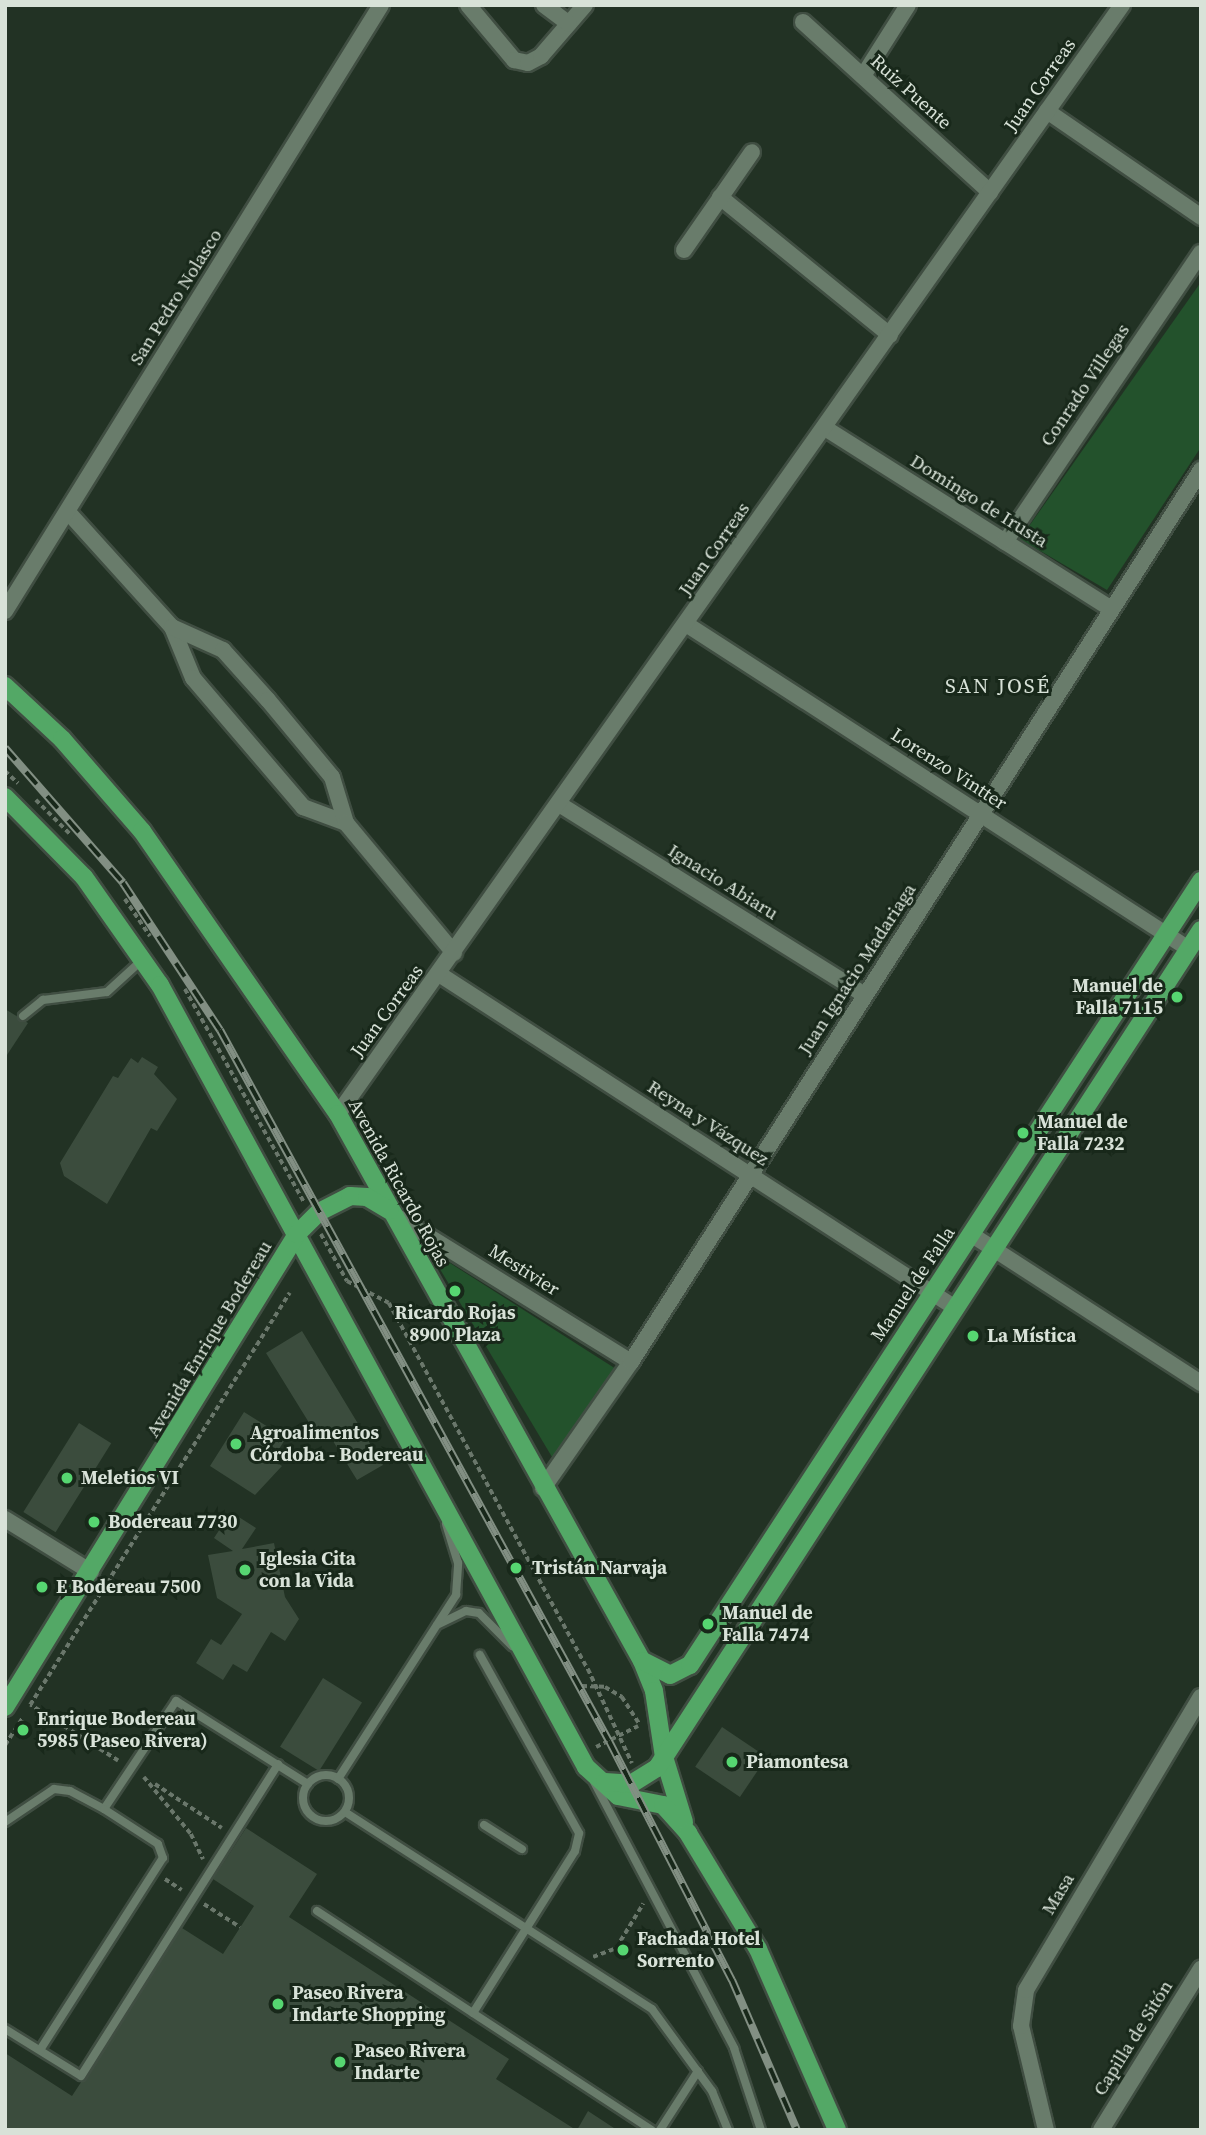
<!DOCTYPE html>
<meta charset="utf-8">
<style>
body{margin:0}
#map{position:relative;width:1206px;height:2135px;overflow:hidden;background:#223224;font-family:"Source Serif 4",serif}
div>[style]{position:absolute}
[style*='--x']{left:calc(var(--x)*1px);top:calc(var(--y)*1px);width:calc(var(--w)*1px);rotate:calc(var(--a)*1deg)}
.green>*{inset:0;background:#23522c}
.building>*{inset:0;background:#3b4c3d;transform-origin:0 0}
.path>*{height:3.5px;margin-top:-1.75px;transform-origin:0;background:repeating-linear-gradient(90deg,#6a776b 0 5px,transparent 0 8.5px)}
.roads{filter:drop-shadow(2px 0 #404e42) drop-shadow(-2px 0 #404e42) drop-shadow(0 2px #404e42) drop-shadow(0 -2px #404e42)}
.lane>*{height:8px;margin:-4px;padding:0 4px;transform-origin:4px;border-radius:4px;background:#697c6b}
.lane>.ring{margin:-4px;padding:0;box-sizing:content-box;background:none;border:8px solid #697c6b;border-radius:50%}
.street>*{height:16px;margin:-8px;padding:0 8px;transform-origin:8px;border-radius:8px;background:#697c6b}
.primary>*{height:18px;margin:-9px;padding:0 9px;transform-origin:9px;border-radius:9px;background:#53a866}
.rail>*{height:8px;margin-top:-4px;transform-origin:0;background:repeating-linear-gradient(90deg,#18281a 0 16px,#828f83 0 32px);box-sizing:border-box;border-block:2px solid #828f83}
.dots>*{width:19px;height:19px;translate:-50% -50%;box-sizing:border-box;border:4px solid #18281a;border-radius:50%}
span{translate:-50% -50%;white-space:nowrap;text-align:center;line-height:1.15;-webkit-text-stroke:6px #18281a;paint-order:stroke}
.street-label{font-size:19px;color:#d8e2d8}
.poi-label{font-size:19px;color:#d8e2d8;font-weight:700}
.right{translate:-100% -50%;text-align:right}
.left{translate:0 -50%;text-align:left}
.neighbourhood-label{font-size:21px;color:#d8e2d8;letter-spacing:2px}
.frame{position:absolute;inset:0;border:7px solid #d8e2d8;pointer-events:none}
</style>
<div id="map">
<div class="green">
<div style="clip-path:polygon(1201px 282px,1201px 447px,1107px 590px,1020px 539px)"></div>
<div style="clip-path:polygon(428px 1249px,616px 1369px,555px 1462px)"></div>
</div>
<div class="building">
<div style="clip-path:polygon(5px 1009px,28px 1023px,5px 1058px)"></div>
<div style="clip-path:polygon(142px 1057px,158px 1067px,154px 1074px,177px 1099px,157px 1131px,151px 1128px,107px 1204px,64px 1176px,60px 1163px,113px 1076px,118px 1078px,131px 1058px,138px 1063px)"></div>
<div style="clip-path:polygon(302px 1331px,383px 1465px,357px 1480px,325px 1428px,316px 1434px,266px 1353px)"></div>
<div style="clip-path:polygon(244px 1412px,286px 1438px,272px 1460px,282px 1466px,255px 1495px,210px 1466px)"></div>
<div style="left:79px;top:1423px;width:38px;height:105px;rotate:32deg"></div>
<div style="clip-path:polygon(231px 1512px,256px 1528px,242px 1549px,274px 1543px,285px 1597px,299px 1619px,285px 1641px,271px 1632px,247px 1672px,233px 1664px,223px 1680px,196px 1663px,211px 1639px,221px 1645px,242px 1614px,217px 1598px,208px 1555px,233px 1551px,214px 1538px)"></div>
<div style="left:323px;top:1678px;width:46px;height:81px;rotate:32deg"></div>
<div style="left:722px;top:1727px;width:54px;height:48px;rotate:34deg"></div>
<div style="clip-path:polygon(246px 1828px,317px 1874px,289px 1917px,509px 2059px,496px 2079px,576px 2130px,5px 2130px,5px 2053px,72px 2096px,182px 1928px,223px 1954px,254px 1906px,213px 1879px)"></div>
<div style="clip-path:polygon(588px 2111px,617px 2130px,577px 2130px)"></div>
</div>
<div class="path">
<div style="--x:5;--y:771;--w:18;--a:43"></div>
<div style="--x:36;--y:800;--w:48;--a:45"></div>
<div style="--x:125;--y:899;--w:45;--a:56"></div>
<div style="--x:185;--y:989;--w:244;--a:60.8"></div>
<div style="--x:321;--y:1234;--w:54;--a:61"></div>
<div style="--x:347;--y:1281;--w:47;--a:27.6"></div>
<div style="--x:389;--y:1303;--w:417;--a:61.5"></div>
<div style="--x:588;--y:1669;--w:104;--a:64.9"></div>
<div style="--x:582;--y:1686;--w:23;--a:2"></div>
<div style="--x:605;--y:1687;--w:20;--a:30"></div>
<div style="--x:622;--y:1697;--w:33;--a:57"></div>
<div style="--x:5;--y:1745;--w:33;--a:-57"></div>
<div style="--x:596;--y:1747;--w:47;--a:-26.6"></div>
<div style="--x:118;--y:1761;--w:104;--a:-147.5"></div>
<div style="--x:30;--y:1705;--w:487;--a:-57.8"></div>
<div style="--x:144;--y:1777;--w:74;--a:50.5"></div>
<div style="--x:191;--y:1834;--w:28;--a:64"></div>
<div style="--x:155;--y:1784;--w:80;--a:33.3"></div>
<div style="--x:165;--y:1879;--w:20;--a:33"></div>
<div style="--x:204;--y:1904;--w:43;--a:32.6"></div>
<div style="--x:593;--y:1957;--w:25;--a:-21"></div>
<div style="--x:616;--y:1948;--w:52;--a:-58.5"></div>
</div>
<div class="roads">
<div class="lane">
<div style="--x:23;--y:1016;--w:26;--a:-39"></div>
<div style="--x:43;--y:1000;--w:64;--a:-7.1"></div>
<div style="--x:107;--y:992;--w:46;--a:-42.4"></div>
<div style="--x:437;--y:1625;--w:32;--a:-26"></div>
<div style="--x:466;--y:1611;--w:13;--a:9"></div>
<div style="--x:479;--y:1613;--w:47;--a:45"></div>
<div class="ring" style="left:303px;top:1775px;width:38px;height:38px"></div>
<div style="--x:338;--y:1779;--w:219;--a:-57.3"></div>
<div style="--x:456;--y:1595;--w:32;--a:-86"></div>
<div style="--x:458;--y:1563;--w:41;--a:-107.1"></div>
<div style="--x:594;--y:1782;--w:301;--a:62.2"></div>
<div style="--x:734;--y:2048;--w:86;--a:71.8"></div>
<div style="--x:345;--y:1812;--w:365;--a:32.7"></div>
<div style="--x:652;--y:2009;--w:102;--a:53.8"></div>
<div style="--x:712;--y:2091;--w:42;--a:67.7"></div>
<div style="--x:5;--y:1822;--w:59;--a:-34"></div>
<div style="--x:54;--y:1789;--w:16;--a:7"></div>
<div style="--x:70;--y:1791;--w:38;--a:28"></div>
<div style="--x:104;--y:1809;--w:130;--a:-56.3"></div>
<div style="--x:176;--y:1701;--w:156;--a:32.2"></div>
<div style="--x:484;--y:1825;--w:45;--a:32.3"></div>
<div style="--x:317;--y:1911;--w:400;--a:33.2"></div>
<div style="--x:473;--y:2013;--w:191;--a:-57.8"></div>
<div style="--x:575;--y:1851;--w:18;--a:-77"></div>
<div style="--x:579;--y:1833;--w:204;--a:-119.1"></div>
<div style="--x:5;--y:2029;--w:89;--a:31.7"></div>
<div style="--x:81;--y:2076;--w:369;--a:-57.7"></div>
<div style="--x:40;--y:2050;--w:228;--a:-57.4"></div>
<div style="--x:163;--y:1858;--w:15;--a:-110"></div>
<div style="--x:158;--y:1844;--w:64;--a:-147.1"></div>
<div style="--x:660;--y:2130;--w:70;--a:-57.2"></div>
</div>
<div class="street">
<div style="--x:468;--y:5;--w:72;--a:50.1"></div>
<div style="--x:514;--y:60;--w:14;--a:12"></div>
<div style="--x:528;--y:63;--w:15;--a:-28"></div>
<div style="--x:541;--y:56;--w:67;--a:-49.2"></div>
<div style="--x:544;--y:5;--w:31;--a:37"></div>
<div style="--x:803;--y:22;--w:253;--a:42.3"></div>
<div style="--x:863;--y:76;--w:84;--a:-57.6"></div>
<div style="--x:1047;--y:111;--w:187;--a:34.5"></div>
<div style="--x:720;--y:197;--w:219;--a:39.1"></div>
<div style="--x:684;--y:250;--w:119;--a:-55.2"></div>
<div style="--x:825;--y:428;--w:338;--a:32.3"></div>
<div style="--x:68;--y:512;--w:155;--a:47.9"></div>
<div style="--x:172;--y:627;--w:55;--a:67.6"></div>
<div style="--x:193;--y:678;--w:170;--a:49.5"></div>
<div style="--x:303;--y:807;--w:46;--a:20.4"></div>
<div style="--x:1005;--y:542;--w:349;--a:-55.9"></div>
<div style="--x:5;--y:611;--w:713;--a:-58.18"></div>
<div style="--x:686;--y:624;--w:599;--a:32.87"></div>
<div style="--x:172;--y:627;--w:56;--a:24.3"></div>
<div style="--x:223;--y:650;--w:67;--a:48"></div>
<div style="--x:268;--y:700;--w:100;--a:50.3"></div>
<div style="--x:332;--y:777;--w:48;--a:73.1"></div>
<div style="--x:346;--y:823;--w:169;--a:50.3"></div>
<div style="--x:559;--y:804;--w:361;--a:32"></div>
<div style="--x:439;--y:974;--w:613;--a:32.89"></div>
<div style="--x:338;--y:1114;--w:1358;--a:-54.74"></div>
<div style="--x:394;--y:1215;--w:279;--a:31.8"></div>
<div style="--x:972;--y:1235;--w:273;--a:32.9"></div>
<div style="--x:543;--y:1488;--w:154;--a:-55.1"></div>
<div style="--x:631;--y:1362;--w:1059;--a:-57.42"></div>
<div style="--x:5;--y:1519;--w:101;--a:31.6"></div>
<div style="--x:1046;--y:2130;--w:107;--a:-103.5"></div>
<div style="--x:1021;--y:2026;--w:36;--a:-82"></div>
<div style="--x:1026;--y:1990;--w:341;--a:-59.2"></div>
<div style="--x:1101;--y:2130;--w:190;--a:-58.2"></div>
</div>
<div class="primary">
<div style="--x:5;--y:686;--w:78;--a:42.9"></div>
<div style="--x:62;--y:739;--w:122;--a:49"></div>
<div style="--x:142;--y:831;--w:344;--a:55.3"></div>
<div style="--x:338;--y:1114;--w:626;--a:60.94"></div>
<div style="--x:642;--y:1661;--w:32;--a:68"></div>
<div style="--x:654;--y:1691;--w:67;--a:81.4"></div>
<div style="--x:664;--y:1757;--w:68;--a:72.9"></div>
<div style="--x:5;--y:797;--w:112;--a:45.4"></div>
<div style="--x:84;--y:877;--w:132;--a:54.9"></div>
<div style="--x:160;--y:985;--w:891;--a:61.42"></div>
<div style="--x:586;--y:1767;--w:43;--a:42.2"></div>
<div style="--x:618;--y:1796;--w:46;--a:11.3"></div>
<div style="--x:663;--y:1805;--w:38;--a:48"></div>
<div style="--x:688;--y:1833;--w:135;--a:58.9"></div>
<div style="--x:758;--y:1949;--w:197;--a:66.4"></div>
<div style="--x:643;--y:1661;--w:30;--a:27"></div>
<div style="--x:670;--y:1675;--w:22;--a:-27"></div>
<div style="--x:690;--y:1665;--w:936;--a:-56.9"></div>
<div style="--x:5;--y:1707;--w:556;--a:-58.31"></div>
<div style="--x:297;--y:1234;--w:31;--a:-45"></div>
<div style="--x:319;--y:1212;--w:35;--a:-27"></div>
<div style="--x:350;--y:1196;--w:17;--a:3"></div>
<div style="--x:367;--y:1197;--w:26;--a:31"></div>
<div style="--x:605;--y:1782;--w:26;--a:4"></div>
<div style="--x:631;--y:1784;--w:31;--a:-32"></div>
<div style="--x:657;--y:1768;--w:999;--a:-57.01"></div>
</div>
</div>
<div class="rail">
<div style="--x:5;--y:748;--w:179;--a:48.8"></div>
<div style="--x:123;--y:883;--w:176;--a:56.6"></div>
<div style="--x:220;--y:1030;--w:810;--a:61.32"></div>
<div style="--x:609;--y:1741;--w:269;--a:62.8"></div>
<div style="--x:732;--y:1980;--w:163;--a:66.6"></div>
</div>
<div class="dots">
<div style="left:1177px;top:997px;background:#56d671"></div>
<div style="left:1023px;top:1133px;background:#56d671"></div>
<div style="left:455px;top:1291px;background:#56d671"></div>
<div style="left:973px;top:1336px;background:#56d671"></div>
<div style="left:236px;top:1444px;background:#56d671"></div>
<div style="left:67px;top:1478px;background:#56d671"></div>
<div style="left:94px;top:1522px;background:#56d671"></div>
<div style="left:516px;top:1568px;background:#56d671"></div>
<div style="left:245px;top:1570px;background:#56d671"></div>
<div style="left:42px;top:1587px;background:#56d671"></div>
<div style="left:708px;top:1624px;background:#56d671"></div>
<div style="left:23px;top:1730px;background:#56d671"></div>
<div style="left:732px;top:1762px;background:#56d671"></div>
<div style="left:623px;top:1950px;background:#56d671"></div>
<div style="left:278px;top:2004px;background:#56d671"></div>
<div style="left:340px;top:2062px;background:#56d671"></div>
</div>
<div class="street-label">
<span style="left:1040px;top:85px;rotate:-55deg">Juan Correas</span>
<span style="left:911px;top:92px;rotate:42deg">Ruiz Puente</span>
<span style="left:176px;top:297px;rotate:-58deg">San Pedro Nolasco</span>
<span style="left:1085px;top:385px;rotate:-56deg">Conrado Villegas</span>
<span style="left:979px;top:501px;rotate:32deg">Domingo de Irusta</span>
<span style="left:714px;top:549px;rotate:-55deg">Juan Correas</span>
<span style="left:949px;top:769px;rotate:33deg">Lorenzo Vintter</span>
<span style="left:723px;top:882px;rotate:32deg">Ignacio Abiaru</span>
<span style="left:857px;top:969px;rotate:-57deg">Juan Ignacio Madariaga</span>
<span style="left:387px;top:1011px;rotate:-54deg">Juan Correas</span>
<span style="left:708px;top:1123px;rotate:33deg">Reyna y Vázquez</span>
<span style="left:399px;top:1183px;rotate:61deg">Avenida Ricardo Rojas</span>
<span style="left:524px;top:1270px;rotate:32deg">Mestivier</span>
<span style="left:913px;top:1284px;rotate:-56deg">Manuel de Falla</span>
<span style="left:209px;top:1339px;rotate:-59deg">Avenida Enrique Bodereau</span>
<span style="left:1058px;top:1894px;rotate:-59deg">Masa</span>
<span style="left:1133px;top:2038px;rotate:-58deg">Capilla de Sitón</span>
</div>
<div class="poi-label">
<span class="right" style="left:1163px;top:997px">Manuel de<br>Falla 7115</span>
<span class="left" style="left:1037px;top:1133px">Manuel de<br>Falla 7232</span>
<span style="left:455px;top:1324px">Ricardo Rojas<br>8900 Plaza</span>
<span class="left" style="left:987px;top:1336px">La Mística</span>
<span class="left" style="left:250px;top:1444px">Agroalimentos<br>Córdoba - Bodereau</span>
<span class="left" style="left:81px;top:1478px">Meletios VI</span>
<span class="left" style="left:108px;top:1522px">Bodereau 7730</span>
<span class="left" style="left:259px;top:1570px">Iglesia Cita<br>con la Vida</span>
<span class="left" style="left:532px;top:1568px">Tristán Narvaja</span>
<span class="left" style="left:56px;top:1587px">E Bodereau 7500</span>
<span class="left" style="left:722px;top:1624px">Manuel de<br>Falla 7474</span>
<span class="left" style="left:37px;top:1730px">Enrique Bodereau<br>5985 (Paseo Rivera)</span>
<span class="left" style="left:746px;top:1762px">Piamontesa</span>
<span class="left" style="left:637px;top:1950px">Fachada Hotel<br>Sorrento</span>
<span class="left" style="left:292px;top:2004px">Paseo Rivera<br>Indarte Shopping</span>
<span class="left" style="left:354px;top:2062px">Paseo Rivera<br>Indarte</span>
</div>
<div class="neighbourhood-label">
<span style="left:998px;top:686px">SAN JOSÉ</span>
</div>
<div class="frame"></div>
</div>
